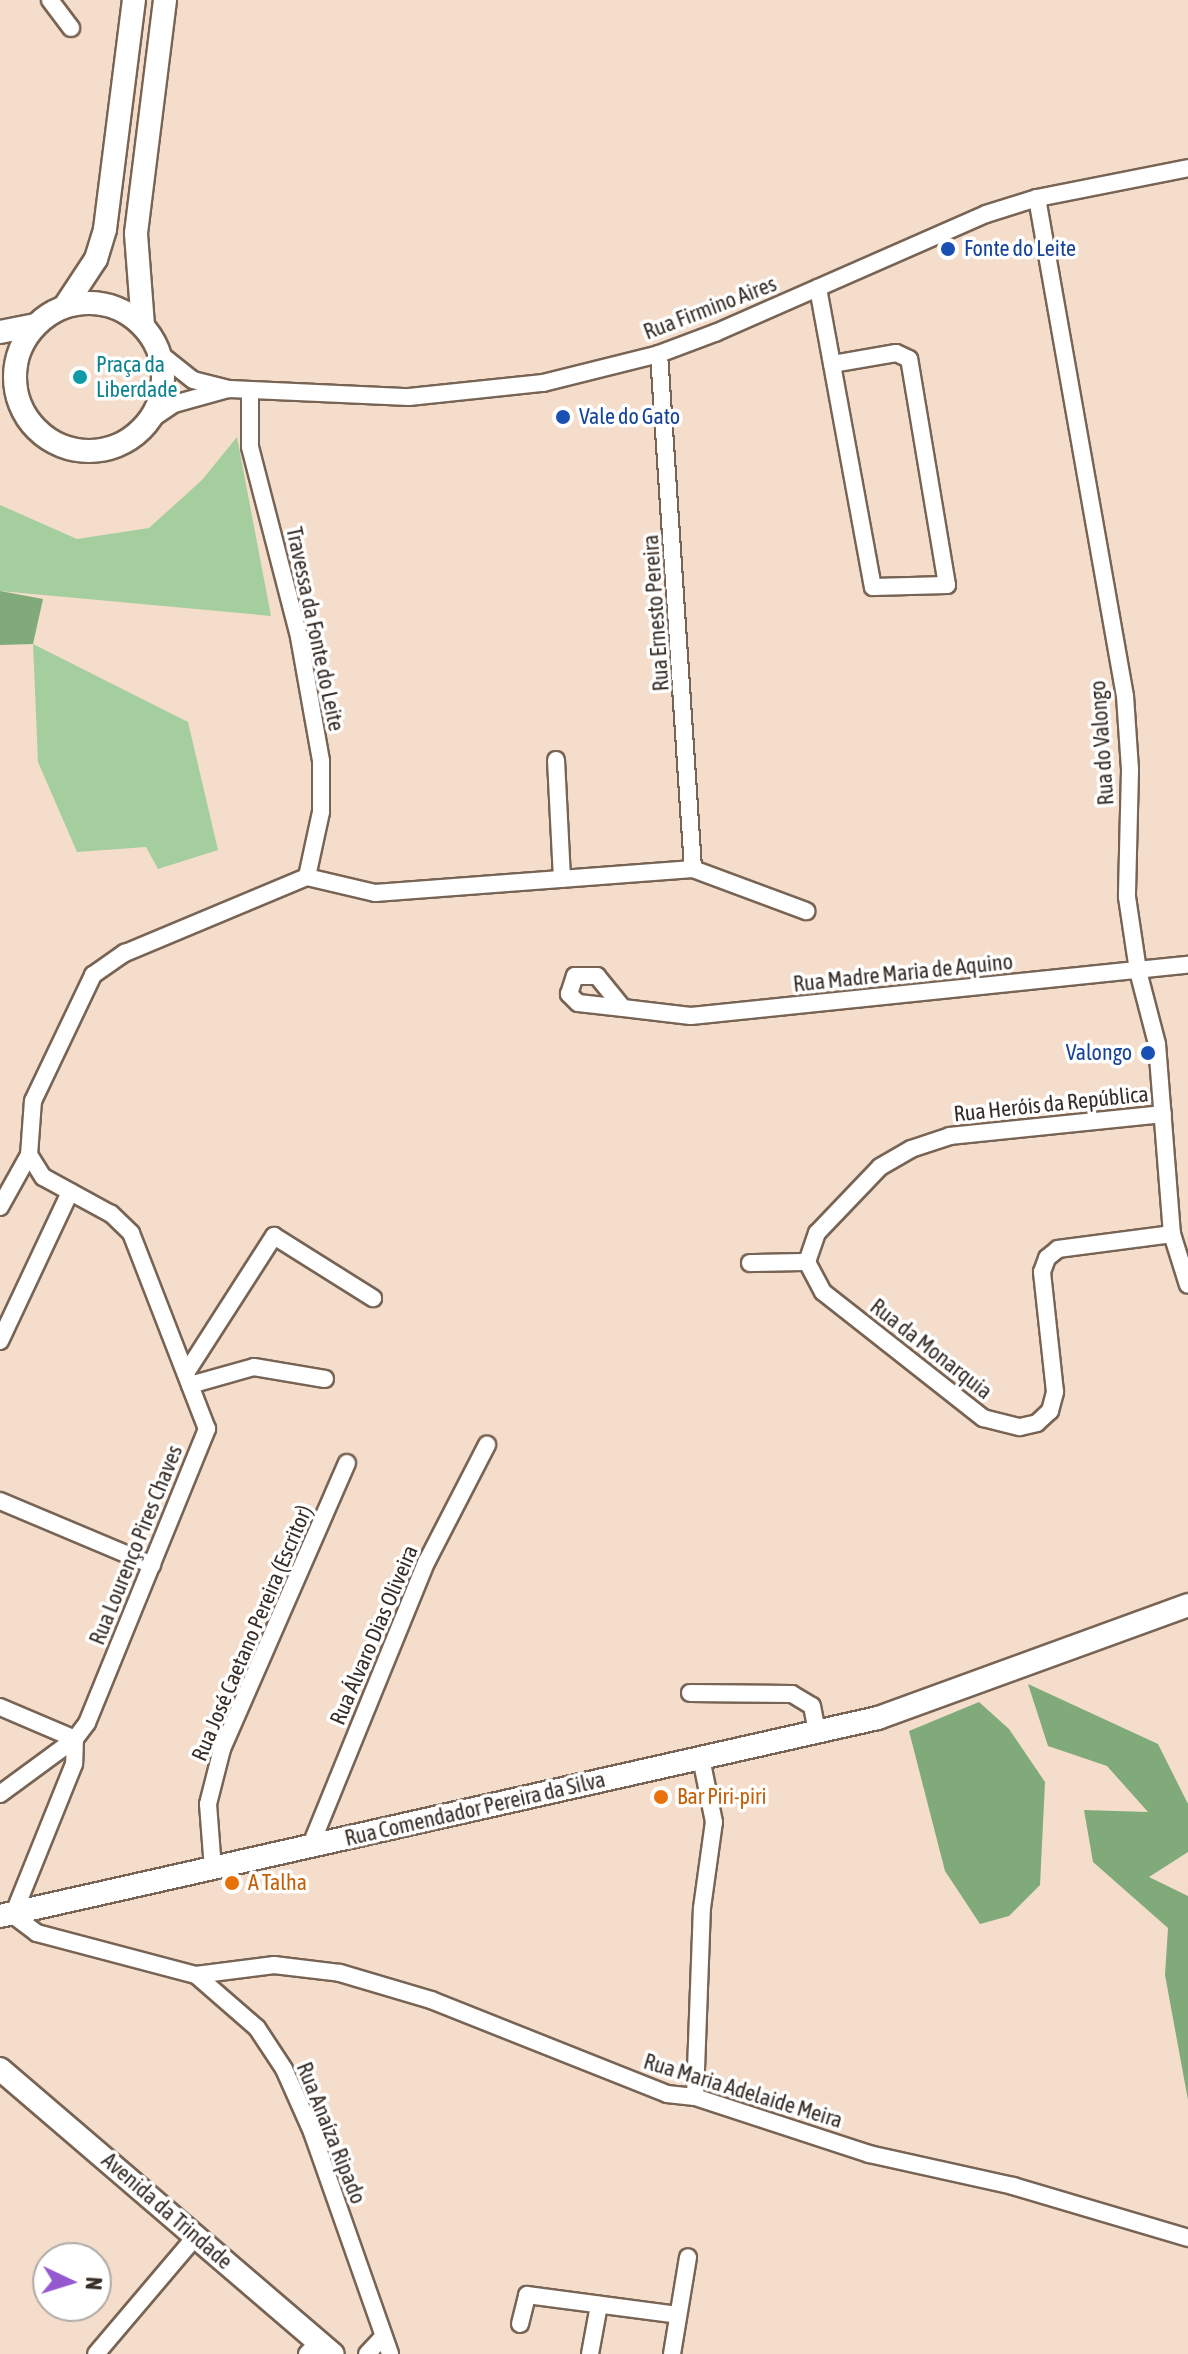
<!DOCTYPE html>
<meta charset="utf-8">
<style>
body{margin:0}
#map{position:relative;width:1188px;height:2354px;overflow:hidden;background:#f4ddcb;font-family:"Asap Condensed",sans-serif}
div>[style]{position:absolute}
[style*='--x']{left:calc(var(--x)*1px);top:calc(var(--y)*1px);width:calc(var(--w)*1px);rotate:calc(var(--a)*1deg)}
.green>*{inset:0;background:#a5ce9f}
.forest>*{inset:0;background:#80aa7a}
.roads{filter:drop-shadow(2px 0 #786454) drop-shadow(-2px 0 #786454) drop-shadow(0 2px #786454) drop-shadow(0 -2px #786454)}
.street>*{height:16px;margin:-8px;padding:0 8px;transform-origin:8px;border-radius:8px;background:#fff}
.secondary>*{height:22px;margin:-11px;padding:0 11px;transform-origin:11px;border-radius:11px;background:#fff}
.secondary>.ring{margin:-11px;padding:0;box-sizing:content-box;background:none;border:22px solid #fff;border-radius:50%}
.dots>*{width:22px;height:22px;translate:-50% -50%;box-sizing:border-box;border:4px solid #fff;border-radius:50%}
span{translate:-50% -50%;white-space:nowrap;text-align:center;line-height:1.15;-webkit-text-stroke:7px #fff;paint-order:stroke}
.transit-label{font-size:22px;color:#164399}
.left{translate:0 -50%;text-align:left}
.right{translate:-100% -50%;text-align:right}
.street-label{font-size:22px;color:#362d26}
.culture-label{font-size:22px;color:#0d838f}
.food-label{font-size:22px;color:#c56008}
.north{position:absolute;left:32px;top:2242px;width:80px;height:80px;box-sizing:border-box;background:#fff;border:2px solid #afaba8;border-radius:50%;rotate:94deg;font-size:22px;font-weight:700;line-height:32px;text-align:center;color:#362d26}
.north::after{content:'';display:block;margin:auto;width:28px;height:36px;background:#9459d0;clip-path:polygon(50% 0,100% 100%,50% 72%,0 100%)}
</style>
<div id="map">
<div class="green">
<div style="clip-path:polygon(237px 437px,271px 616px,0 591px,0 505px,77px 539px,149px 528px,202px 480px)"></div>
<div style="clip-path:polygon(33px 644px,188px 722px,218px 850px,158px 869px,146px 847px,77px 852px,38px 762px)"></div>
</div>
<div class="forest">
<div style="clip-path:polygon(0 591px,43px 599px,33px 644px,0 645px)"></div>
<div style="clip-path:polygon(1028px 1684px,1158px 1744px,1188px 1804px,1188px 1852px,1149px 1877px,1188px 1896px,1188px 2100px,1165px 1975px,1168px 1928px,1093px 1862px,1084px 1810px,1148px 1812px,1107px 1766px,1048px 1746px)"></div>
<div style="clip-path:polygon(979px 1702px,1009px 1729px,1045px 1782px,1040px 1885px,1009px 1916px,980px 1924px,945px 1871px,909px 1731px)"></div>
</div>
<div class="roads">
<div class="street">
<div style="--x:50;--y:0;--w:35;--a:53"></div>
<div style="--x:1037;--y:198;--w:506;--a:79.98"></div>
<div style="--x:1125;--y:696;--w:74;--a:86.1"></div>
<div style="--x:1130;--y:770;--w:127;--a:91.4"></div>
<div style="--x:1127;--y:897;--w:75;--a:81.5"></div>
<div style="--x:1138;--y:971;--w:75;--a:75.4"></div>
<div style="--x:1157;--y:1044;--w:191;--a:85.5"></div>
<div style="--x:1172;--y:1234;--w:53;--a:72.6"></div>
<div style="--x:818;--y:288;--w:304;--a:79.6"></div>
<div style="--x:873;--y:587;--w:74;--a:-1.5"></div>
<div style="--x:947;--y:585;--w:229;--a:-99.5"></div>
<div style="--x:909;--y:359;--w:14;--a:-155"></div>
<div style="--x:896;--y:353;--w:65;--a:170.2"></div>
<div style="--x:159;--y:353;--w:43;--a:38.5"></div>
<div style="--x:193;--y:380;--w:38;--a:14"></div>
<div style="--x:230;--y:389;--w:179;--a:2.6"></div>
<div style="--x:409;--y:397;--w:135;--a:-6"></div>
<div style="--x:543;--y:383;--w:120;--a:-14"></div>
<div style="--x:659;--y:354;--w:60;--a:-20.6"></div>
<div style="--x:715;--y:333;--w:296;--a:-23.7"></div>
<div style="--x:986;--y:214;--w:53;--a:-17.4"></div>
<div style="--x:1037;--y:198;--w:154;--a:-11.2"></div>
<div style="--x:659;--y:354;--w:516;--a:86.22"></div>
<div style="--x:250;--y:390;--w:57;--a:90"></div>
<div style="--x:250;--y:447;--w:196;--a:75.5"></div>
<div style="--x:299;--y:637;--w:126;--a:79.9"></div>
<div style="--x:321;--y:761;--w:51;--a:90"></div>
<div style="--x:321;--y:812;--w:66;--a:102.2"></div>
<div style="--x:150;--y:420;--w:29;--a:-34"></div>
<div style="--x:174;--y:404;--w:56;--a:-15.5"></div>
<div style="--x:556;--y:760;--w:119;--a:87.1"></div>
<div style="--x:307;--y:877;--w:70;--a:13.2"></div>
<div style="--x:375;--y:893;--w:319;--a:-4.3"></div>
<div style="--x:693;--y:869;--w:121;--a:20.4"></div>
<div style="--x:575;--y:976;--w:22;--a:0"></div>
<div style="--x:597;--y:976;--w:41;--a:50.9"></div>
<div style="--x:623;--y:1008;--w:45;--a:-173.7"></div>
<div style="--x:578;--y:1003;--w:13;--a:-135"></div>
<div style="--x:569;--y:994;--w:19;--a:-72"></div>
<div style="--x:623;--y:1008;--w:68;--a:6.7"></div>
<div style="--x:691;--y:1016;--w:500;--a:-5.9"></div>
<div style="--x:0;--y:1207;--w:60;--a:-60.9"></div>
<div style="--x:807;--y:1262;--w:34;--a:62"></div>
<div style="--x:823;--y:1292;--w:204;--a:38.2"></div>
<div style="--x:983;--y:1418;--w:38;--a:14"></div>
<div style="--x:1020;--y:1427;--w:17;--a:-13"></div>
<div style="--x:1037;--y:1423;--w:18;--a:-43"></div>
<div style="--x:1050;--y:1411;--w:20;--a:-75"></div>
<div style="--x:1055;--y:1392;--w:121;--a:-96.2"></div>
<div style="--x:1042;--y:1272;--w:15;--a:-70"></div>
<div style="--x:1047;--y:1258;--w:14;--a:-39"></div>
<div style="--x:1058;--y:1249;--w:115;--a:-7.5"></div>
<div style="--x:807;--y:1262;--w:31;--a:-71"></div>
<div style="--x:817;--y:1233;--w:91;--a:-46.3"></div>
<div style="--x:880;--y:1167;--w:36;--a:-30"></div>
<div style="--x:911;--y:1149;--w:41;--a:-18.4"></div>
<div style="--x:950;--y:1136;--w:214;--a:-5.9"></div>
<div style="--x:750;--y:1263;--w:57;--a:-1"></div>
<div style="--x:0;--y:1341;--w:165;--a:-64.8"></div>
<div style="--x:186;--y:1373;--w:163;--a:-57.3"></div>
<div style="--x:274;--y:1236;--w:117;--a:32.1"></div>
<div style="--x:190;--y:1385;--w:66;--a:-15.7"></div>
<div style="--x:254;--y:1367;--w:72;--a:9.6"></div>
<div style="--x:0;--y:1501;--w:165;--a:22.8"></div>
<div style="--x:690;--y:1693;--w:102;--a:0.6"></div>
<div style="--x:792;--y:1694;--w:23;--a:31"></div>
<div style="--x:812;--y:1706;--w:26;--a:79"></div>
<div style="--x:0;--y:1707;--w:82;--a:23.1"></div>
<div style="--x:75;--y:1739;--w:25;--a:92"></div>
<div style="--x:74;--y:1764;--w:163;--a:112"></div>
<div style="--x:13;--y:1915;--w:30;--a:37"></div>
<div style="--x:37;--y:1933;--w:164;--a:14.8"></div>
<div style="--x:196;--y:1975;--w:81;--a:41"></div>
<div style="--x:257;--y:2028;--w:49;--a:56.6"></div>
<div style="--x:284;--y:2069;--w:69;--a:66"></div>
<div style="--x:312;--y:2132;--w:235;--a:70.6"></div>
<div style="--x:0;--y:1794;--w:93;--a:-36.3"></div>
<div style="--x:75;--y:1739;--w:20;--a:-53"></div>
<div style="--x:87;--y:1723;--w:318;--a:-67.8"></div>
<div style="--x:207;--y:1429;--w:210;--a:-111.2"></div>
<div style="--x:131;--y:1233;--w:28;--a:-136"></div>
<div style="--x:111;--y:1214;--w:77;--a:-151.4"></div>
<div style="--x:43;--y:1177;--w:26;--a:-122"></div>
<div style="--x:29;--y:1155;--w:54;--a:-85.8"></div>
<div style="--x:33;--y:1101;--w:140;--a:-64.5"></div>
<div style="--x:93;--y:975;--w:39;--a:-35"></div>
<div style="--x:125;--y:953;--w:197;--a:-22.7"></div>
<div style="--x:310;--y:1847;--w:309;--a:-67.8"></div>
<div style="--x:427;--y:1561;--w:131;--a:-62.7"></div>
<div style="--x:213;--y:1869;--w:65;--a:-94.4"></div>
<div style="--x:208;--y:1804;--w:57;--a:-75.7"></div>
<div style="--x:222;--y:1749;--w:312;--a:-66.4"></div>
<div style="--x:196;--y:1975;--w:79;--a:-7.3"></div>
<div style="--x:274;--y:1965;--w:66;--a:6.9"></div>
<div style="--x:340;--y:1973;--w:95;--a:16.5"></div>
<div style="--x:431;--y:2000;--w:254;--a:21.7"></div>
<div style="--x:667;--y:2094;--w:28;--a:6"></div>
<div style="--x:695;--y:2097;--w:183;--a:18.1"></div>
<div style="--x:869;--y:2154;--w:148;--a:12.5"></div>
<div style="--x:1013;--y:2186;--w:183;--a:16.5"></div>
<div style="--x:695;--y:2097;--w:189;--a:-87.9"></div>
<div style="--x:702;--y:1908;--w:87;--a:-82.1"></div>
<div style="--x:714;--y:1822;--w:65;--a:-101.5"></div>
<div style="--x:520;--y:2324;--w:30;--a:-76"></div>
<div style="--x:527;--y:2295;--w:152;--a:7.5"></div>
<div style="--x:96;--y:2354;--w:155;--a:-49.7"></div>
<div style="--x:307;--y:2354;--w:17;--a:-45"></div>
<div style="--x:367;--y:2354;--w:23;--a:-47"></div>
<div style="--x:590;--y:2354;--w:50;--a:-79.6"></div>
<div style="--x:672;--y:2354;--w:98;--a:-80.6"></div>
</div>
<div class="secondary">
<div class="ring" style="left:15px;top:303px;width:126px;height:126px"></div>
<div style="--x:65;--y:306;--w:56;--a:-56.6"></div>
<div style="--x:96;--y:259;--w:31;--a:-73"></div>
<div style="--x:105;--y:229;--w:231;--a:-82.8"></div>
<div style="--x:143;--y:325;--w:92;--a:-94.4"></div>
<div style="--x:136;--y:233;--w:235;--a:-82.9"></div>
<div style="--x:0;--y:332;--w:36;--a:-11"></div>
<div style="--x:0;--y:1916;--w:900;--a:-12.71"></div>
<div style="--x:878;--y:1718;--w:330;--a:-20"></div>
<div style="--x:0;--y:2069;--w:438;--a:40.6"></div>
</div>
</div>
<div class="dots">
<div style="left:948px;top:249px;background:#1a4fb4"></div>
<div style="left:80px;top:377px;background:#0f9aa8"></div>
<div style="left:563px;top:417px;background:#1a4fb4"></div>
<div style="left:1148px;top:1053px;background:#1a4fb4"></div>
<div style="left:661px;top:1797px;background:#e8710a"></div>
<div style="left:232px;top:1883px;background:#e8710a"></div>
</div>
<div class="transit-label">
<span class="left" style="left:964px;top:249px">Fonte do Leite</span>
<span class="left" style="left:579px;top:417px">Vale do Gato</span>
<span class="right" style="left:1132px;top:1053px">Valongo</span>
</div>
<div class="street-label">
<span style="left:710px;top:308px;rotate:-21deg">Rua Firmino Aires</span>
<span style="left:656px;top:613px;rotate:-94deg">Rua Ernesto Pereira</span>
<span style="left:315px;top:629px;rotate:78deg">Travessa da Fonte do Leite</span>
<span style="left:1102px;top:743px;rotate:-94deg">Rua do Valongo</span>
<span style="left:903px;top:973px;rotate:-6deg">Rua Madre Maria de Aquino</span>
<span style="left:1051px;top:1104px;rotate:-6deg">Rua Heróis da República</span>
<span style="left:931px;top:1349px;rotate:38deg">Rua da Monarquia</span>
<span style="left:136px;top:1545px;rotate:-68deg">Rua Lourenço Pires Chaves</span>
<span style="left:252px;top:1633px;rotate:-67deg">Rua José Caetano Pereira (Escritor)</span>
<span style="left:374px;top:1635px;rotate:-67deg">Rua Álvaro Dias Oliveira</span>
<span style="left:475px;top:1809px;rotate:-13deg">Rua Comendador Pereira da Silva</span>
<span style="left:743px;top:2091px;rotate:17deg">Rua Maria Adelaide Meira</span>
<span style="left:331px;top:2133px;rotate:68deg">Rua Anaíza Ripado</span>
<span style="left:167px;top:2211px;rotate:41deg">Avenida da Trindade</span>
</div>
<div class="culture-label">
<span class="left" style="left:96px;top:377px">Praça da<br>Liberdade</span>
</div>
<div class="food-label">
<span class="left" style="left:677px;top:1797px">Bar Piri-piri</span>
<span class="left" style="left:248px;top:1883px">A Talha</span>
</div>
<div class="north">N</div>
</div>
